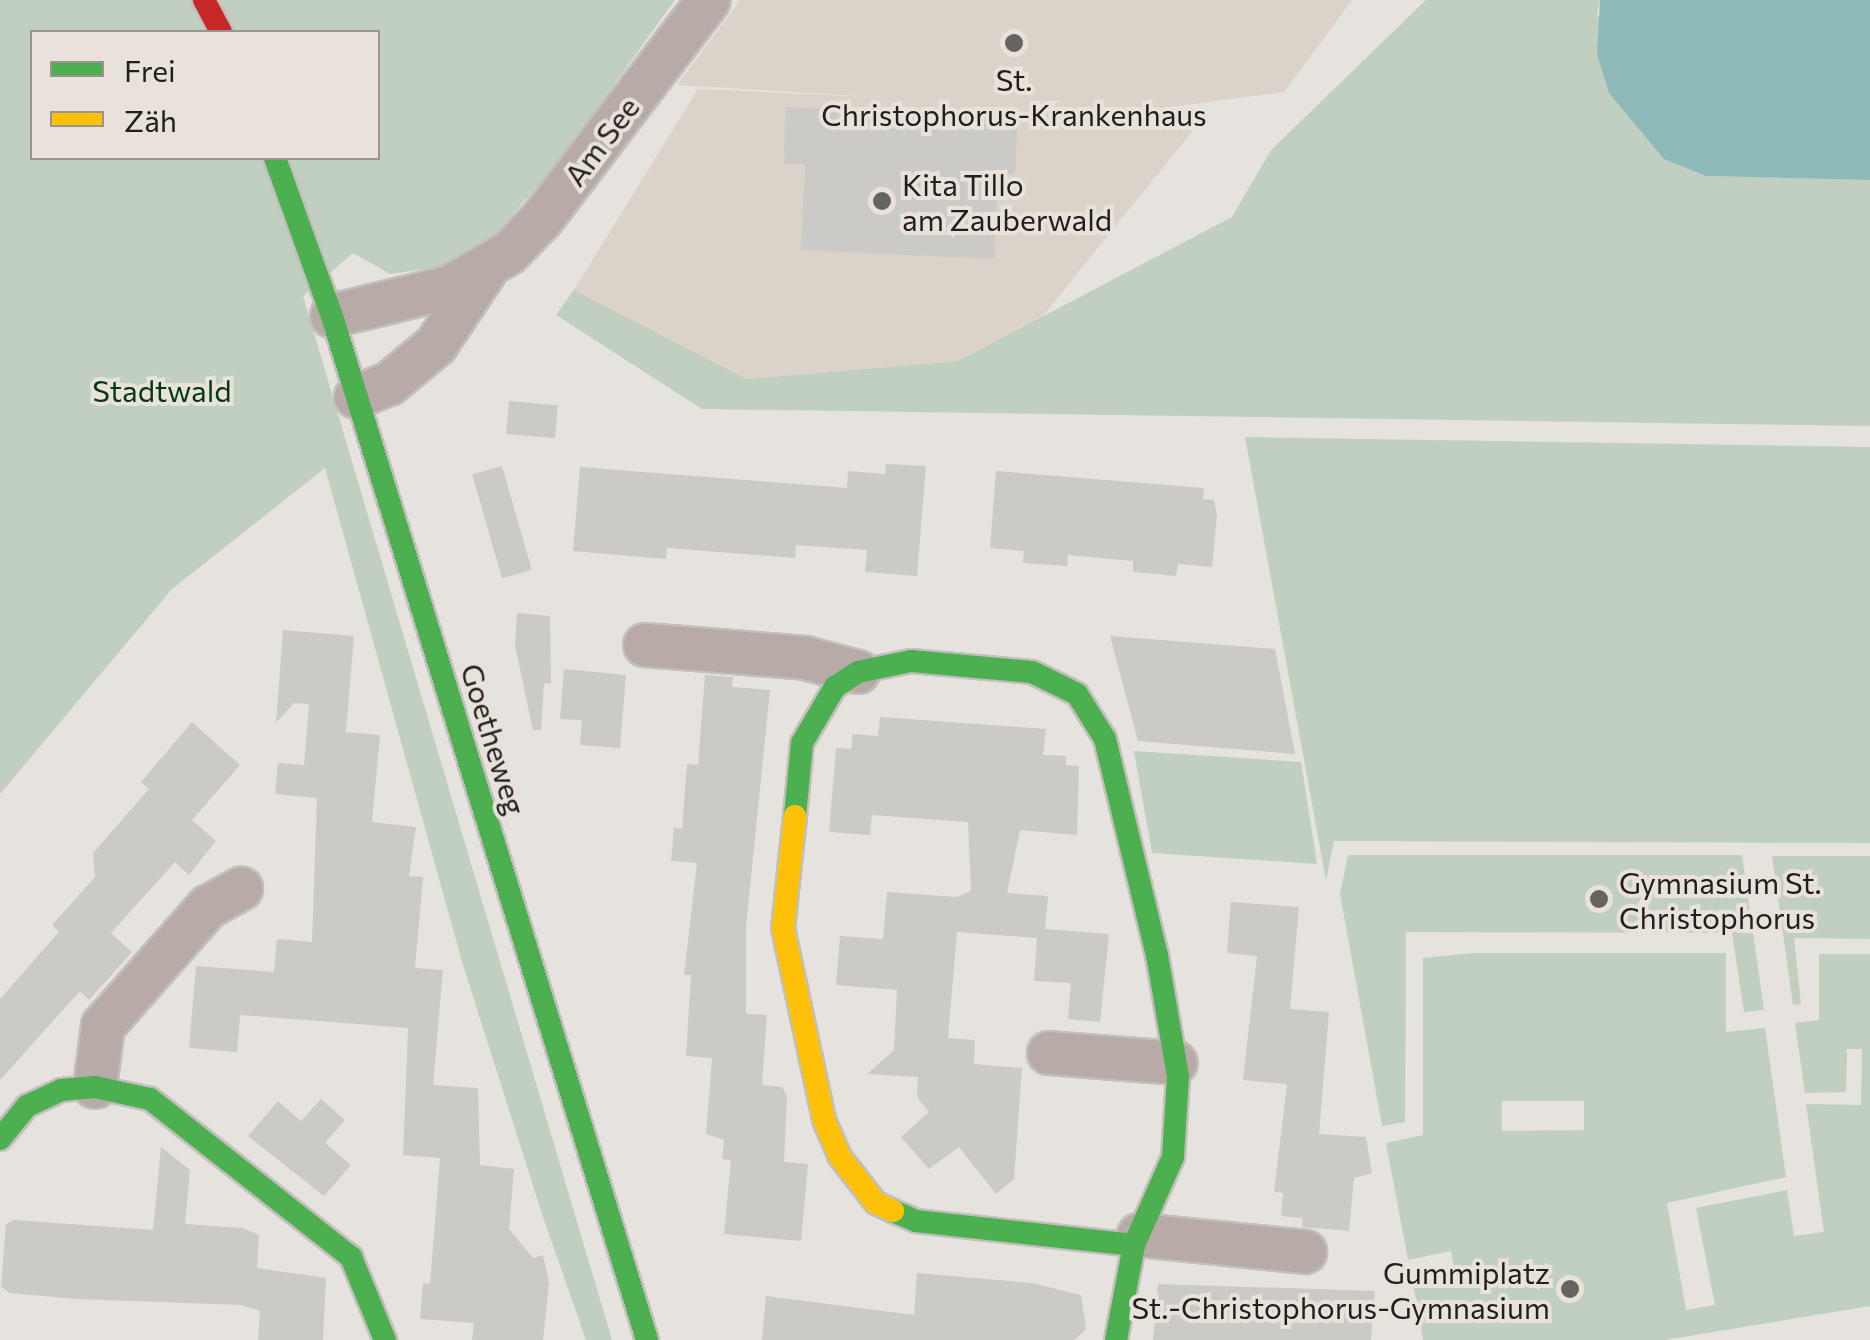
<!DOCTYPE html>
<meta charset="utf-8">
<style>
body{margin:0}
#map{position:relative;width:1870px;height:1340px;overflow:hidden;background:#e6e2de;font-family:Commissioner,sans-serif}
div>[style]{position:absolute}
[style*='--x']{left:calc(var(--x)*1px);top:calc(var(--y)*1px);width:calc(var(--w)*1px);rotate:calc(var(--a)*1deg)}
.built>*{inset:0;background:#dbd2ca}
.green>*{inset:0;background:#c0cfc0}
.water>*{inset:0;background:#8eb9b9}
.building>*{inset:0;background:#cccac7;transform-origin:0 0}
.roads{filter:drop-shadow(2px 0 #c2bfbc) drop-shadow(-2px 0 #c2bfbc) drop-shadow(0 2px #c2bfbc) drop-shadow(0 -2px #c2bfbc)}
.street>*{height:42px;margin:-21px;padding:0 21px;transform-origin:21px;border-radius:21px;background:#b8aaa7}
.fast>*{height:22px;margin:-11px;padding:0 11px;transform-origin:11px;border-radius:11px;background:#4caf50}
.slow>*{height:22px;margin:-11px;padding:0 11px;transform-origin:11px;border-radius:11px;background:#ffc107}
.jam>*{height:22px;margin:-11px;padding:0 11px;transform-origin:11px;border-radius:11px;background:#c62828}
.dots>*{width:28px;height:28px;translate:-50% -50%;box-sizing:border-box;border:5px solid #e9e2db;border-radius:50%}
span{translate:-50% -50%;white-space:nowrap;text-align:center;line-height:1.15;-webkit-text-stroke:8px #e9e2db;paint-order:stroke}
.poi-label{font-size:30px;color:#211e1c}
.left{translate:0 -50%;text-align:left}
.right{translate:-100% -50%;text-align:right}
.street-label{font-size:30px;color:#211e1c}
.park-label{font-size:30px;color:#023819}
.legend{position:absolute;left:30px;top:30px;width:350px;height:130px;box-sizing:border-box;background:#e9e2db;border:2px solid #99948f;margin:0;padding:12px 18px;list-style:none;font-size:30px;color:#211e1c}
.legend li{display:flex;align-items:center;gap:20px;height:50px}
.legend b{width:50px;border:2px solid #99948f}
</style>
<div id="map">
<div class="built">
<div style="clip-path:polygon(740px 0,1352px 0,1284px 92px,1155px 109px,1207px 113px,1042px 317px,958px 361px,747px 379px,574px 290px,698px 89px,894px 98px,677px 85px)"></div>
</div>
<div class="green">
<div style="clip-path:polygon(evenodd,0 0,675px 0,553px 169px,496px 233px,454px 265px,390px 274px,353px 253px,303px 296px,612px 1340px,586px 1340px,543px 1217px,463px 965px,325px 468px,172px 589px,0 794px,0 0,32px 32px,378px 32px,378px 158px,32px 158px,32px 32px)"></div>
<div style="clip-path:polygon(1426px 0,1600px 0,1597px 14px,1706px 176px,1870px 180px,1870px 426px,702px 409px,556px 315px,574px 290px,747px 379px,958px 361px,1232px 217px,1271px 150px)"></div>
<div style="clip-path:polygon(1245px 437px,1870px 447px,1870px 843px,1334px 841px,1326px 880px)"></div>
<div style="clip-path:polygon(1134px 751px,1301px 762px,1317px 864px,1152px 853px)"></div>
<div style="clip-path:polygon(1348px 855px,1742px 855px,1764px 1010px,1744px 1012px,1732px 933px,1406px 932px,1405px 1122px,1382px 1126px,1340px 894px)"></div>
<div style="clip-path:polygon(1772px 856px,1870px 856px,1870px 939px,1794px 938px,1801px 1004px,1793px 1005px)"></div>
<div style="clip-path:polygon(evenodd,1473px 953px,1726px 953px,1726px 1032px,1765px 1028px,1786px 1177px,1667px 1203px,1686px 1310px,1715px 1305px,1696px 1208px,1787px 1190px,1794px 1236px,1824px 1232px,1806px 1104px,1861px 1105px,1862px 1049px,1847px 1049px,1846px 1092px,1805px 1093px,1795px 1023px,1819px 1020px,1819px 954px,1870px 954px,1870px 1306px,1665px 1340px,1423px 1340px,1412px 1277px,1454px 1268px,1451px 1251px,1408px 1260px,1386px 1143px,1423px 1135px,1423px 958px,1473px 953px,1502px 1101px,1584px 1101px,1584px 1130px,1502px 1131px,1502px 1101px)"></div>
</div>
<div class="water">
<div style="clip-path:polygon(1600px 0,1870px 0,1870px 180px,1706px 176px,1664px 159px,1609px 93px,1597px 54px)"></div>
</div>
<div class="building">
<div style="clip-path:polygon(786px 107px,1018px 119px,1015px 174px,998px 174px,994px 259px,801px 250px,805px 164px,784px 164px)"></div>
<div style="left:509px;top:401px;width:49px;height:33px;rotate:5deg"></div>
<div style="clip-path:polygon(886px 464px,926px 466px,917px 576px,865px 572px,867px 550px,796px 545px,795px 558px,667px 548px,666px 559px,573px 551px,580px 467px,847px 488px,848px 471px,885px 474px)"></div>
<div style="left:502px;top:466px;width:108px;height:31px;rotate:74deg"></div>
<div style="clip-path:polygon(996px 471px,1204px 488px,1203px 499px,1214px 500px,1217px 516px,1212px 567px,1178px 564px,1176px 576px,1133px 572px,1133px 561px,1068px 555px,1067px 566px,1023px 563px,1024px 551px,990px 548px)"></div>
<div style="clip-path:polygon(517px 613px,550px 616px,551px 684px,544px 683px,541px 730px,533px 730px,515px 646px)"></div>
<div style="clip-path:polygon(283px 630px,354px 636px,346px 732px,380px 735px,372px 822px,416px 827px,409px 876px,423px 877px,415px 968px,443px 970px,433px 1085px,478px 1088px,480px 1165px,514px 1169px,509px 1229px,533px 1258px,543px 1255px,549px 1283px,543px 1340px,472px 1340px,474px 1323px,420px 1319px,423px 1283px,430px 1284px,440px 1158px,403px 1155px,408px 1028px,240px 1015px,237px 1052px,189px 1048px,196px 966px,274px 972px,277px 939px,312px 942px,317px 798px,275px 794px,278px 763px,304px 765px,309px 704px,294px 703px,276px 723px)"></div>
<div style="clip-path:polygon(1110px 636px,1275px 649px,1295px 754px,1138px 741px)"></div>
<div style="clip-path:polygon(564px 669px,626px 675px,620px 748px,580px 745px,582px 720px,560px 719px)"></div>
<div style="clip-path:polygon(705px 675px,733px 677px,732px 687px,770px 690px,746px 927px,746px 1014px,767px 1015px,762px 1085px,782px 1087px,787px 1096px,784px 1162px,808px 1164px,801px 1241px,724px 1234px,731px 1160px,722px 1159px,724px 1140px,706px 1134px,712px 1058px,686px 1056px,691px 975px,684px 975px,697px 863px,671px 861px,674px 828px,682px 829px,687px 764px,698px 765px)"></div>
<div style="clip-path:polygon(880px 717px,1046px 729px,1043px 755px,1066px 756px,1066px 765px,1079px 766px,1077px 835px,1020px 830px,1007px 893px,1048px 896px,1045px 929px,1109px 934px,1100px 1022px,1068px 1019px,1071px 983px,1034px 981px,1037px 938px,957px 932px,948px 1038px,975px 1040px,974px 1064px,1022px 1068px,1014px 1179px,996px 1194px,959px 1147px,929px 1169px,901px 1137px,929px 1112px,917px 1097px,918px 1077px,867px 1074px,894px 1050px,897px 990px,836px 985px,840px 936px,883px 939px,887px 892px,957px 897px,971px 891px,968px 822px,872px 815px,870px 835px,829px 832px,836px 748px,851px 749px,853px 734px,878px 736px)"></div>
<div style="clip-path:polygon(192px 722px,240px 765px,192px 820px,216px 841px,189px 875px,175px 862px,111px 933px,132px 952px,89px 1000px,80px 991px,0 1080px,0 999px,59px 932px,52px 925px,95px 877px,93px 853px,149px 789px,141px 782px)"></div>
<div style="clip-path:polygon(1231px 902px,1299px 907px,1290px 1009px,1329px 1012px,1319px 1134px,1366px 1137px,1372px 1173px,1354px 1178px,1349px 1231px,1302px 1227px,1303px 1218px,1281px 1216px,1283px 1193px,1274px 1192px,1287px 1084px,1243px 1080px,1257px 956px,1227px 953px)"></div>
<div style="clip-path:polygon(321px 1099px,345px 1120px,325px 1143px,351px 1165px,324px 1196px,248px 1136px,278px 1101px,301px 1121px)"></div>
<div style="clip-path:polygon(161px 1147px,190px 1170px,185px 1224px,243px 1228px,259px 1235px,257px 1268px,326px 1278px,323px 1340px,258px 1340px,260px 1311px,241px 1305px,77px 1299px,9px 1293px,1px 1286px,6px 1224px,14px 1220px,153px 1230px)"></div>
<div style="clip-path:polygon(917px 1273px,1032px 1283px,1081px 1295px,1086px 1329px,1074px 1340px,762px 1340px,766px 1296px,914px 1315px)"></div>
<div style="clip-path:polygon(1158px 1284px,1375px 1291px,1371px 1340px,1153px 1340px)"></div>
</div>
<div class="roads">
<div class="street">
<div style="--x:332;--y:316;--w:122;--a:-13.8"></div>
<div style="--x:450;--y:287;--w:68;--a:-30"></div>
<div style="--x:509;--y:253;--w:47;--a:-45.9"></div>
<div style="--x:542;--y:219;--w:275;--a:-52.7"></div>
<div style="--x:356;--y:397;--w:35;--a:-22"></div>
<div style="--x:389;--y:384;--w:61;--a:-39.7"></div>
<div style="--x:436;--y:345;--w:87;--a:-56.3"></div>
<div style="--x:645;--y:645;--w:161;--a:4.6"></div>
<div style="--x:805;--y:658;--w:55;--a:14.8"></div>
<div style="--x:1049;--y:1053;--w:127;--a:4.5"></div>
<div style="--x:95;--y:1087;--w:62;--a:-82.5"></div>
<div style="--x:103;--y:1026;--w:159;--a:-48.6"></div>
<div style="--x:208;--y:907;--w:38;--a:-29"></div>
<div style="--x:1139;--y:1235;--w:167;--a:5.8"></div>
</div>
<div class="fast">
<div style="--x:275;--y:158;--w:168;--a:70.2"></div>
<div style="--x:332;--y:316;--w:1071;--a:72.9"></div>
<div style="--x:795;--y:816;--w:73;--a:-84.5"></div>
<div style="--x:802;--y:743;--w:65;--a:-59.5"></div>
<div style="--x:835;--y:687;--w:27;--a:-33"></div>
<div style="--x:858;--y:672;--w:54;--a:-11.7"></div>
<div style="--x:911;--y:661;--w:121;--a:5.2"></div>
<div style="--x:1032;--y:672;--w:50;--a:26.1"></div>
<div style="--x:1077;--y:694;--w:53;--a:58.1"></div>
<div style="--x:1105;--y:739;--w:222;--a:76.5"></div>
<div style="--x:1157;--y:955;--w:124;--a:80.2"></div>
<div style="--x:1178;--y:1077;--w:80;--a:93.6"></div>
<div style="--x:1173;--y:1157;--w:96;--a:113.9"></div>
<div style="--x:1134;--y:1245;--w:97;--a:100.7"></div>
<div style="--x:0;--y:1139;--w:43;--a:-50.7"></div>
<div style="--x:27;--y:1106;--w:38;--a:-25"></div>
<div style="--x:61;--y:1090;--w:34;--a:-5"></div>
<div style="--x:95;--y:1087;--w:56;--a:12.3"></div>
<div style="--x:150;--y:1099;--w:256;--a:38.2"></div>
<div style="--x:351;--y:1257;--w:90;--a:67.7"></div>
<div style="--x:893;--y:1211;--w:25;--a:23"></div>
<div style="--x:916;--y:1221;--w:219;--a:6.3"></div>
</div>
<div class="slow">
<div style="--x:795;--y:816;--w:113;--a:96.1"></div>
<div style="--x:783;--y:928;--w:196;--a:77.9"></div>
<div style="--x:824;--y:1120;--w:40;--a:66.6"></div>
<div style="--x:840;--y:1157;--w:58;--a:52"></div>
<div style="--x:876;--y:1203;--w:19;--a:25"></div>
</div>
<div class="jam">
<div style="--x:204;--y:0;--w:36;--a:62"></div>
</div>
</div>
<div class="dots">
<div style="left:1014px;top:43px;background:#666360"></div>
<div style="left:882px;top:201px;background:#666360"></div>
<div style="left:1599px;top:899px;background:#666360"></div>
<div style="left:1570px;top:1289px;background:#666360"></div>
</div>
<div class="poi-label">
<span style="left:1014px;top:96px">St.<br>Christophorus-Krankenhaus</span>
<span class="left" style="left:902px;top:201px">Kita Tillo<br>am Zauberwald</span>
<span class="left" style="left:1619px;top:899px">Gymnasium St.<br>Christophorus</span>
<span class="right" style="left:1550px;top:1289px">Gummiplatz<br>St.-Christophorus-Gymnasium</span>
</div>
<div class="street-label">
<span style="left:601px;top:141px;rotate:-53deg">Am See</span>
<span style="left:494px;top:739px;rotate:73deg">Goetheweg</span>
</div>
<div class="park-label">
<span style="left:162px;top:390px">Stadtwald</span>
</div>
<ul class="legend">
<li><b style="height:12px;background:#4caf50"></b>Frei</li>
<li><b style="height:12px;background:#ffc107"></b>Zäh</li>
</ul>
</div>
